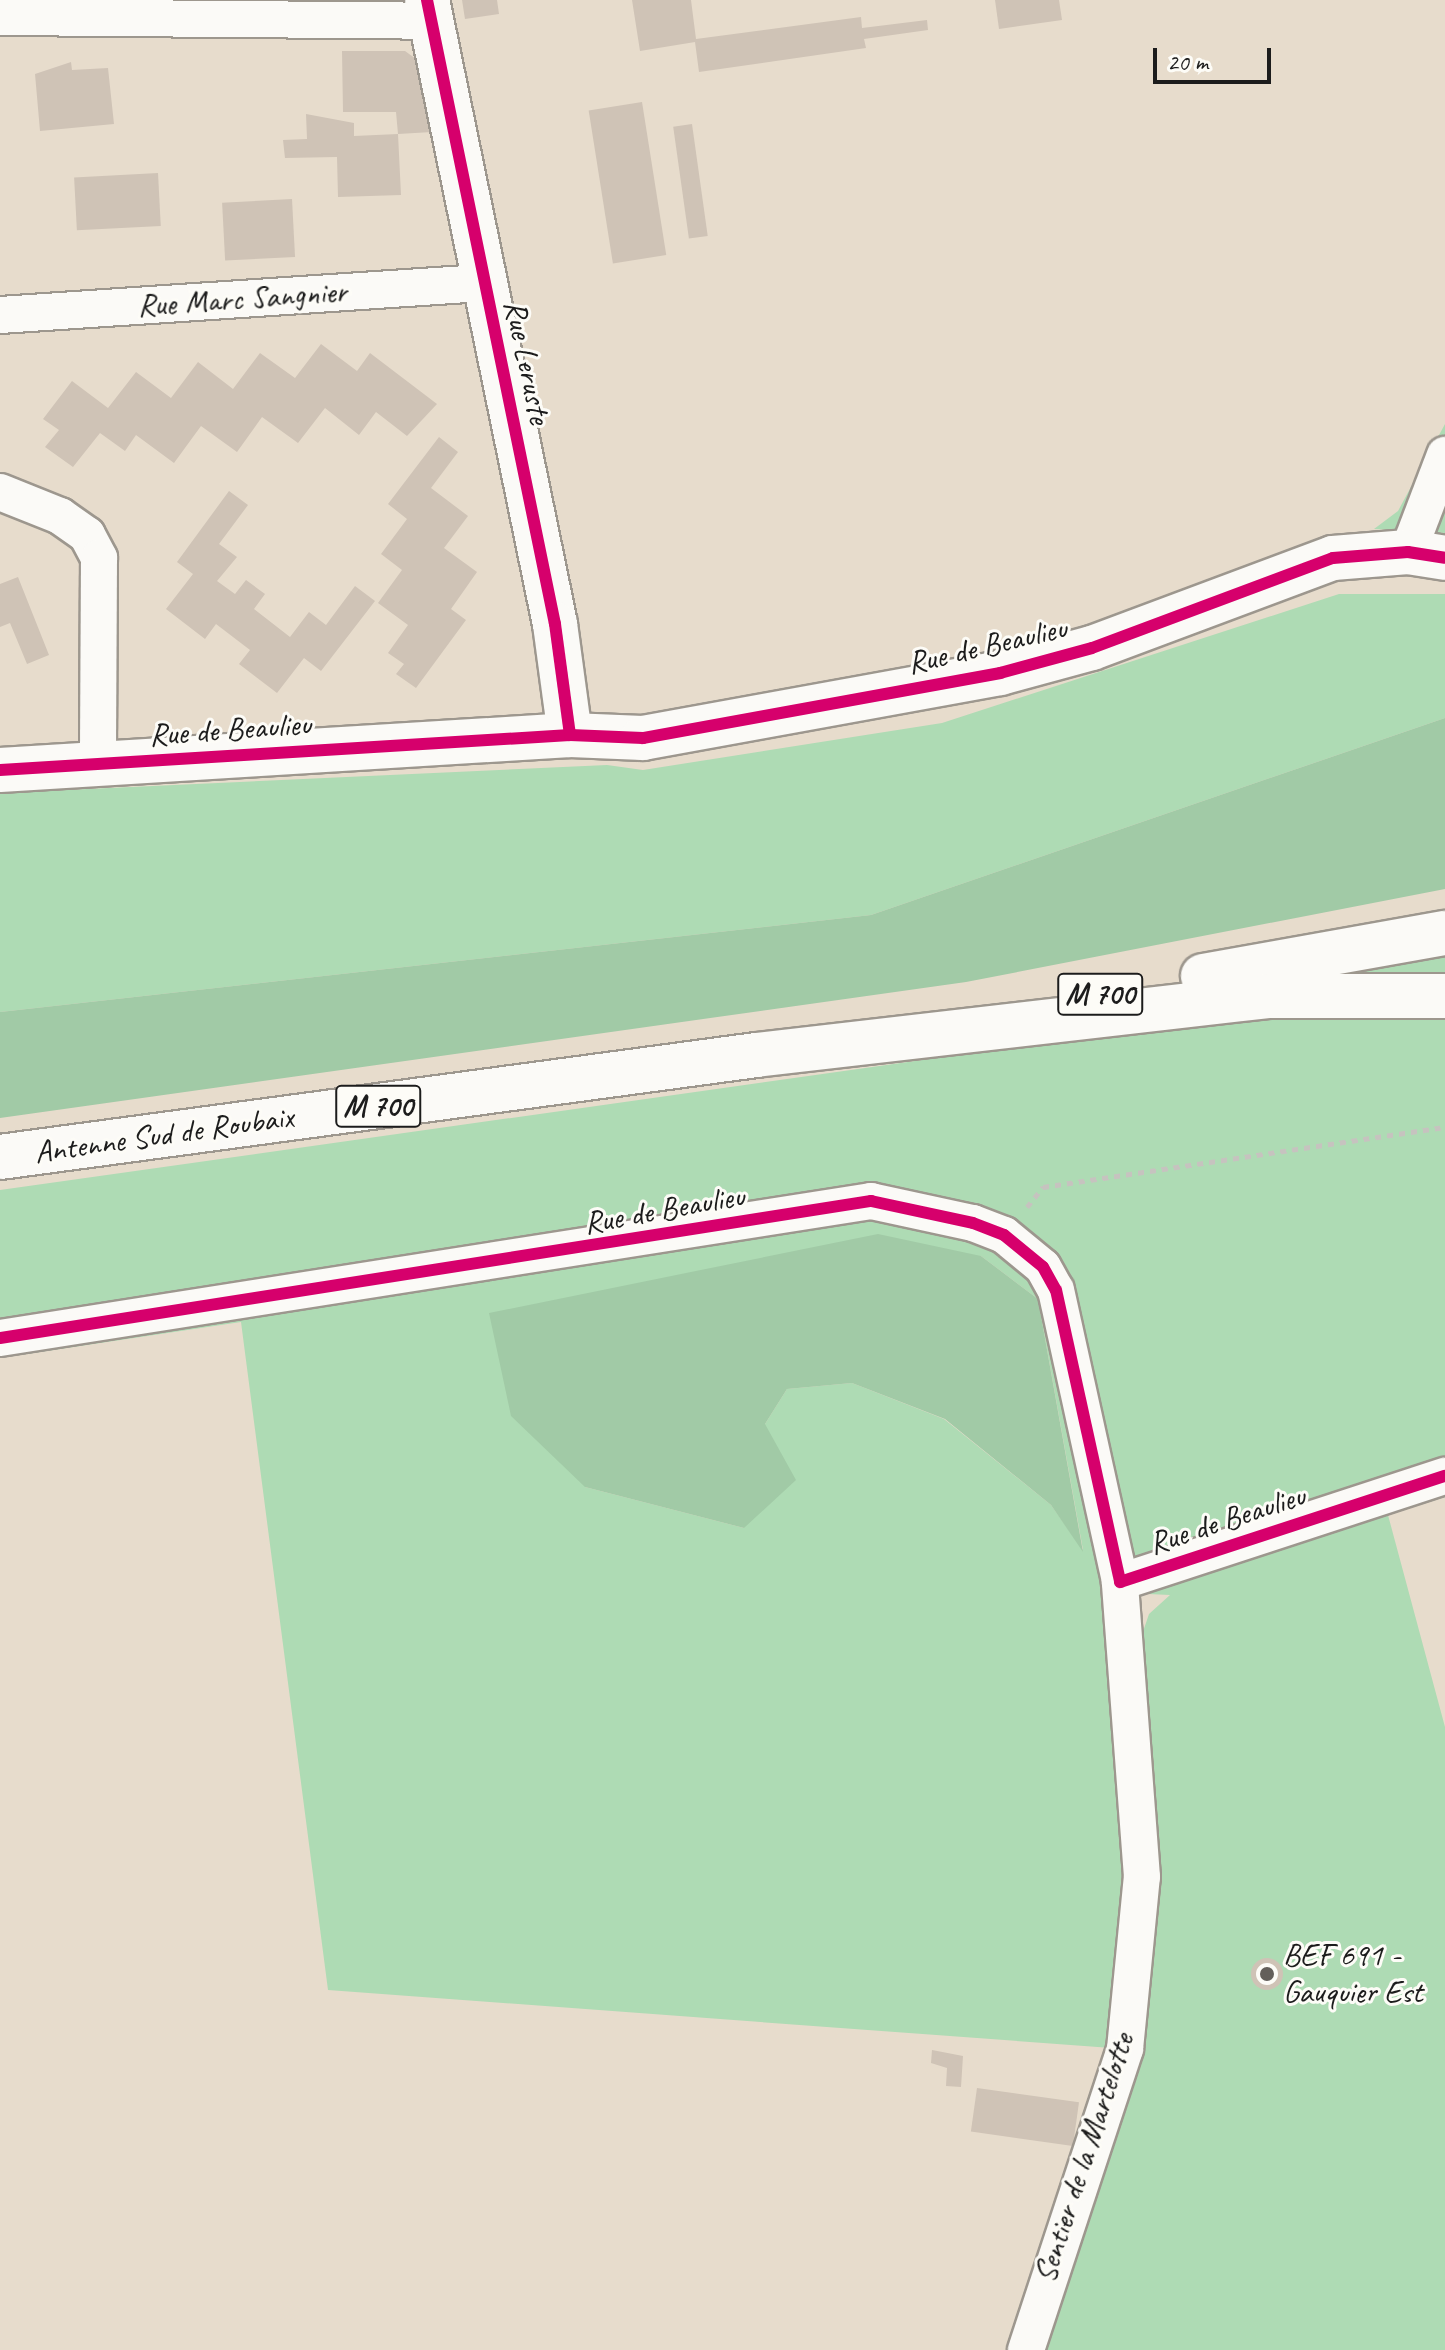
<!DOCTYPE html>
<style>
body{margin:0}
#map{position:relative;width:1445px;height:2350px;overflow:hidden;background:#e7dccc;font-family:Caveat,sans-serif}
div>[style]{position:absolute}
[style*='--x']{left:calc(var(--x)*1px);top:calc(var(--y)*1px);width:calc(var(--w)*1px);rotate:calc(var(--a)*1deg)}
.green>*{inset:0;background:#aedbb4}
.forest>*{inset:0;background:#a1caa6}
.building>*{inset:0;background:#cfc3b6;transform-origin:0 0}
.round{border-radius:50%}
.path>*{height:5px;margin-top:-2.5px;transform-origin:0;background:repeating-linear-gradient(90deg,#c6c3bf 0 6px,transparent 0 12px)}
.roads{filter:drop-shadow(2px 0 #9d978e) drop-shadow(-2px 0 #9d978e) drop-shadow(0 2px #9d978e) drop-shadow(0 -2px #9d978e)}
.street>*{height:36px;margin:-18px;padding:0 18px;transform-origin:18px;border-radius:18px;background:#fbfaf7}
.secondary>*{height:44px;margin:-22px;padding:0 22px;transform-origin:22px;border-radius:22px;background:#fbfaf7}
.highway>*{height:44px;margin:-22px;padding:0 22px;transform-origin:22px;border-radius:22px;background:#fbfaf7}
.cycleway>*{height:12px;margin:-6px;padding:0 6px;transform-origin:6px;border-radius:6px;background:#d6006c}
.dots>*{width:22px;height:22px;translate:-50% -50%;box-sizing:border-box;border:4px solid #fdfcf7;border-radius:50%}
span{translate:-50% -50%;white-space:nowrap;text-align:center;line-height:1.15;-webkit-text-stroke:6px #fdfcf7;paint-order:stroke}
.shield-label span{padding:2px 6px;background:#fdfcf7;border:2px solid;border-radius:6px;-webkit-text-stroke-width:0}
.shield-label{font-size:30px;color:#1c1c1c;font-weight:700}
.street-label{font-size:32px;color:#1c1c1c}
.poi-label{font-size:32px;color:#1c1c1c}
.left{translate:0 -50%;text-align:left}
.scale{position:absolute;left:1153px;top:48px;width:118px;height:36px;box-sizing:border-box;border:4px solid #1c1c1c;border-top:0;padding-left:10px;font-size:24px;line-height:28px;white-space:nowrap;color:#1c1c1c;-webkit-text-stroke:6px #fdfcf7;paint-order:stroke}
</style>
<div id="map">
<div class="green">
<div style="clip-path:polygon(1445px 424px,1445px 533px,1374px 529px,1398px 511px)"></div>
<div style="clip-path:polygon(1339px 594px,1445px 594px,1445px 718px,871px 915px,0 1012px,0 793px,607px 765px,643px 770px,942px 723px)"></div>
<div style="clip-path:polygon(1445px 950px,1445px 984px,1336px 978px,1337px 971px)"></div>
<div style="clip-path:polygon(evenodd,1291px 1008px,1445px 1011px,1445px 1497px,1388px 1515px,1445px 1727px,1445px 2350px,1041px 2350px,1125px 2049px,328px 1990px,241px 1322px,0 1358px,0 1190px,1291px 1008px,981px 1256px,1038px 1299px,1083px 1550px,1051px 1505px,944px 1419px,852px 1383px,787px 1389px,765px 1424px,744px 1528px,585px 1487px,981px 1256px,1291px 1008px,1104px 1592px,1170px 1595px,1149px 1614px,1128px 1676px,1104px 1592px)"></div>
</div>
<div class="forest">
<div style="clip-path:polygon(1445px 718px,1445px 889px,966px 982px,0 1118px,0 1012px,871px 915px)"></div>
<div style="clip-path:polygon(878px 1234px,981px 1256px,1038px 1299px,1083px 1552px,1051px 1505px,945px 1419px,852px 1383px,787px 1389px,765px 1424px,796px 1480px,744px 1528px,585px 1487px,511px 1416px,489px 1313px)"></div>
</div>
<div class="building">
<div style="clip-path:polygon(462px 0,497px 0,499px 14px,465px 19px)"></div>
<div style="clip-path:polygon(632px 0,691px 0,696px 39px,861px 17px,862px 28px,927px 20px,928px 30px,864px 39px,866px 48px,699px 72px,695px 42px,640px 51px)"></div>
<div style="clip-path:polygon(995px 0,1059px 0,1062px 20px,999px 29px)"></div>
<div style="clip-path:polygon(342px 51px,405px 51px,416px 59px,432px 132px,398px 134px,396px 112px,343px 112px)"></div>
<div style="clip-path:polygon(71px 62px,72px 70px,108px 68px,114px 124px,40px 131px,35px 74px)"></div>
<div style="left:642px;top:102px;width:155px;height:54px;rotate:81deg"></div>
<div style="clip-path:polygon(306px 114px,354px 123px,354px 136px,398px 134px,401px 195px,338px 197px,337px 157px,285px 158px,283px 140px,307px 139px)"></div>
<div style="left:692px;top:124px;width:113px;height:19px;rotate:82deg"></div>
<div style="left:158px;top:173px;width:53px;height:84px;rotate:87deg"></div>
<div style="left:292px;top:199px;width:58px;height:70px;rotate:87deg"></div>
<div style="clip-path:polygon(321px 344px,357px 371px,370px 353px,437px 404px,407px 436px,376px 412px,359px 435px,325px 408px,298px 443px,262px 417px,237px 452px,201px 426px,174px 463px,136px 435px,125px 451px,100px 433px,73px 467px,45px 447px,59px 430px,43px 419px,72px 381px,108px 408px,136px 372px,171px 398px,198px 362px,233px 389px,260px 353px,295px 378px)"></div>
<div style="clip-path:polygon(439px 437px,458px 452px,431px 488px,468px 516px,444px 548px,477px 572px,451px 609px,466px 620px,416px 688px,396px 674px,404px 664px,388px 653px,408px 625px,378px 603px,402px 570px,381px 554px,407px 519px,388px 504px)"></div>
<div style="clip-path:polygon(229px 491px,248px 505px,219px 544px,237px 557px,217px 581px,235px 594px,246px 580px,265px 594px,254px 609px,290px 637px,309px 612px,326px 625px,355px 586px,375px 601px,321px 671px,304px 658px,277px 693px,239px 664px,250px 650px,216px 624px,205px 639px,166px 609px,193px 574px,177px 562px)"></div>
<div style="clip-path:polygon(18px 577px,49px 655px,27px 664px,10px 623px,0 627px,0 584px)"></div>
<div class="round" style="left:1251px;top:1958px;width:32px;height:32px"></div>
<div style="clip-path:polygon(932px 2050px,963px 2056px,961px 2087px,946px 2086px,947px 2068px,931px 2063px)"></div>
<div style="left:977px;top:2088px;width:103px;height:44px;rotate:8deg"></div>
</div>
<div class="path">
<div style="--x:1027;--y:1207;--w:26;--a:-51"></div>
<div style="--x:1043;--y:1187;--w:406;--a:-8.5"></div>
</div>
<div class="roads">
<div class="street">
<div style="--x:0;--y:17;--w:431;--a:0.5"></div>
<div style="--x:0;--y:315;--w:485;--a:-3.8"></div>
<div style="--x:0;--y:492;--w:65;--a:21.8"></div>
<div style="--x:60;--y:516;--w:33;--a:35"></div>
<div style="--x:87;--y:535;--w:26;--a:62"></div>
<div style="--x:99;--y:558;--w:207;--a:90.3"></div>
<div style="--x:1408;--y:552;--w:104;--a:-69.1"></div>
<div style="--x:0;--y:1338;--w:882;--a:-8.94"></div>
<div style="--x:871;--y:1201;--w:104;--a:12.2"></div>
<div style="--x:973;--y:1223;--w:33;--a:21"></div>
<div style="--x:1004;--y:1235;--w:50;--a:39.4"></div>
<div style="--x:1043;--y:1267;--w:26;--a:61"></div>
<div style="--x:1056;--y:1290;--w:299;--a:77.6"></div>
<div style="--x:1120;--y:1582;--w:342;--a:-18.1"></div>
<div style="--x:1026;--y:2350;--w:317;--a:-71.8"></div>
<div style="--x:1125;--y:2049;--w:173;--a:-84.4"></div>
<div style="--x:1142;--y:1877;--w:296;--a:-94.3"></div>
</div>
<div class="secondary">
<div style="--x:427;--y:0;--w:637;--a:78.41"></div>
<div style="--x:555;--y:624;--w:112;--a:82.3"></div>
<div style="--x:0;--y:770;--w:571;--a:-3.51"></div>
<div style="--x:570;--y:735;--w:73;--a:2.4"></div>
<div style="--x:643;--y:738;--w:363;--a:-10.3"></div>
<div style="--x:1000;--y:673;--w:95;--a:-15.2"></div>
<div style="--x:1092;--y:648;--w:257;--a:-20.5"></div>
<div style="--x:1333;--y:558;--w:75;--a:-4.6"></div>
<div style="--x:1408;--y:552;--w:37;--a:9"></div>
</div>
<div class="highway">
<div style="--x:1203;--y:976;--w:246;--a:-10.1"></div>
<div style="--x:0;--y:1157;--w:763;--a:-7.68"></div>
<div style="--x:756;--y:1055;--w:515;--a:-6.57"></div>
<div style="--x:1268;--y:996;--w:177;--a:0"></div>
</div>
</div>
<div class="cycleway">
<div style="--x:427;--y:0;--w:637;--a:78.41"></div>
<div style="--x:555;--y:624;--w:112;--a:82.3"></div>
<div style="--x:0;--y:770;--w:571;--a:-3.51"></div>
<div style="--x:570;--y:735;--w:73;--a:2.4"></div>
<div style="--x:643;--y:738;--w:363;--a:-10.3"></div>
<div style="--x:1000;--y:673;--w:95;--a:-15.2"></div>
<div style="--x:1092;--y:648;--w:257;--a:-20.5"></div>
<div style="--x:1333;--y:558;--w:75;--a:-4.6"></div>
<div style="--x:1408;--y:552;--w:37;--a:9"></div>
<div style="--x:0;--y:1338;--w:882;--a:-8.94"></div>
<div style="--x:871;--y:1201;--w:104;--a:12.2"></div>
<div style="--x:973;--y:1223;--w:33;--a:21"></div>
<div style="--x:1004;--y:1235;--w:50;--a:39.4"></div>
<div style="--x:1043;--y:1267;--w:26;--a:61"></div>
<div style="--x:1056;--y:1290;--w:299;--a:77.6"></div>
<div style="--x:1120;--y:1582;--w:342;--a:-18.1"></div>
</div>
<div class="dots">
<div style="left:1267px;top:1974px;background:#635f5a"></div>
</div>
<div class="shield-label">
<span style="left:1100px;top:994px">M 700</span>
<span style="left:378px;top:1106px">M 700</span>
</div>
<div class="street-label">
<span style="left:242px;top:299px;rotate:-4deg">Rue Marc Sangnier</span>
<span style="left:527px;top:362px;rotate:78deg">Rue Leruste</span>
<span style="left:987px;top:646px;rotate:-13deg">Rue de Beaulieu</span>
<span style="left:230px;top:730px;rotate:-4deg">Rue de Beaulieu</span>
<span style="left:164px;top:1135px;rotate:-8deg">Antenne Sud de Roubaix</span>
<span style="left:664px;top:1210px;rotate:-10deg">Rue de Beaulieu</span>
<span style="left:1227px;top:1520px;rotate:-18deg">Rue de Beaulieu</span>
<span style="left:1084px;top:2158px;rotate:-72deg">Sentier de la Martelotte</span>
</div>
<div class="poi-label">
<span class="left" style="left:1283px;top:1974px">BEF 691 -<br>Gauquier Est</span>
</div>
<div class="scale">20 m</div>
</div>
